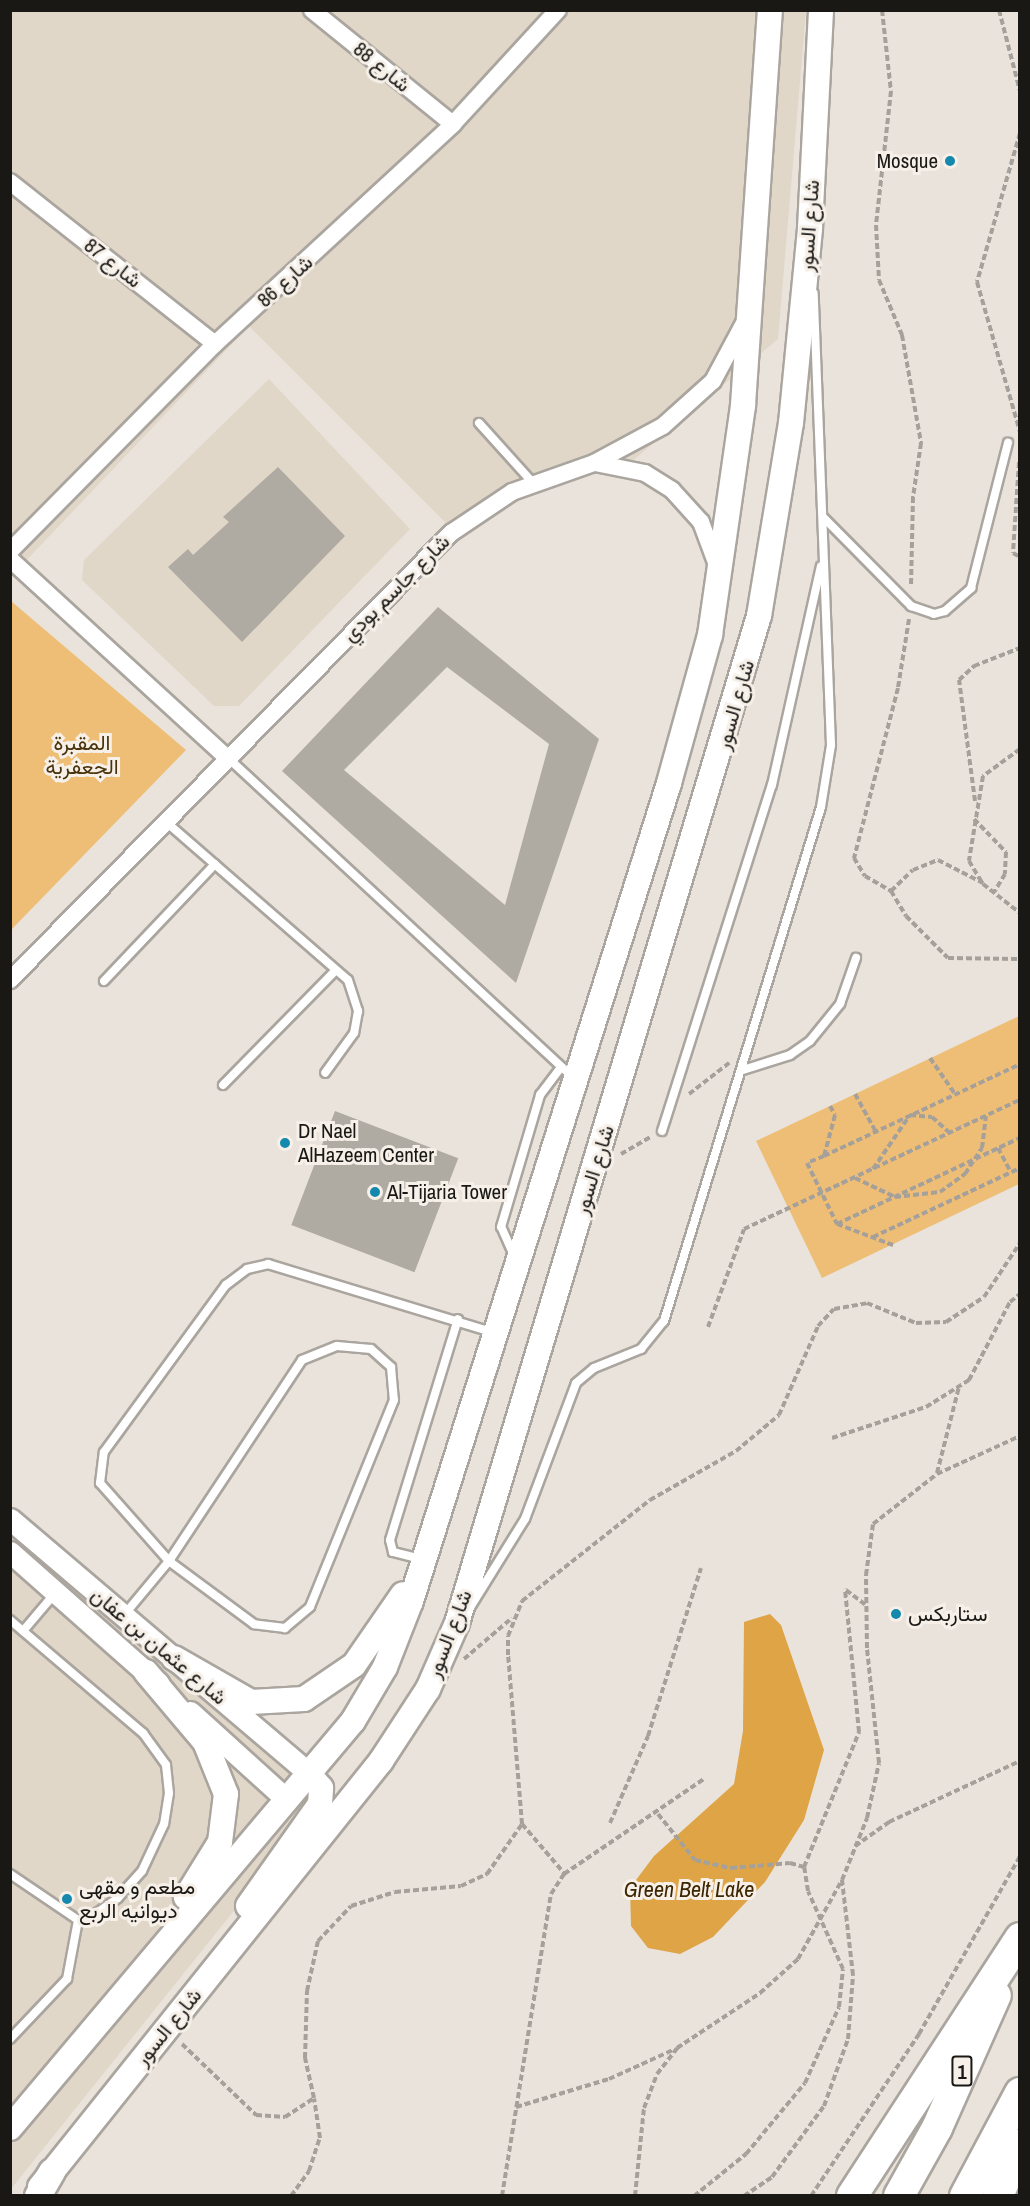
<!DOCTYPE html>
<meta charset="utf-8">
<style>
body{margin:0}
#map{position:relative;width:1030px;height:2206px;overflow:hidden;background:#e9e3db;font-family:"Archivo Narrow",Vazirmatn,sans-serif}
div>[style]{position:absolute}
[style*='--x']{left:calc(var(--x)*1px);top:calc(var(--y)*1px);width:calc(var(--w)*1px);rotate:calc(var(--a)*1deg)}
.built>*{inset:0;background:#e1d7c9}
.green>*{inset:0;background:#eebe76}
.water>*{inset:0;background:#dea446}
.building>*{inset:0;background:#afaaa2;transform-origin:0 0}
.path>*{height:4px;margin-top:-2px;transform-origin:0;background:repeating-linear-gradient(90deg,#a5a09a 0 6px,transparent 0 9px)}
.roads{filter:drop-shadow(2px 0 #aaa59e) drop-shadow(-2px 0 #aaa59e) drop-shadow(0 2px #aaa59e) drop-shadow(0 -2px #aaa59e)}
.service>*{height:8px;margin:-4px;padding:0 4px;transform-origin:4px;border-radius:4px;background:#fff}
.minor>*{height:16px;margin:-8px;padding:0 8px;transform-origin:8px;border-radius:8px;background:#fff}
.tertiary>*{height:21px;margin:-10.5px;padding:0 10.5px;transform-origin:10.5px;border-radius:10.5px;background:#fff}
.secondary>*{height:24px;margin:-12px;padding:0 12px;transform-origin:12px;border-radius:12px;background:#fff}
.primary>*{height:26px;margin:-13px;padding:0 13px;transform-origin:13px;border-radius:13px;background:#fff}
.motorway>*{height:30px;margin:-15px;padding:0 15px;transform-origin:15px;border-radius:15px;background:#fff}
.dots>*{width:16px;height:16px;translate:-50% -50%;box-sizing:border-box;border:3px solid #f6f0e9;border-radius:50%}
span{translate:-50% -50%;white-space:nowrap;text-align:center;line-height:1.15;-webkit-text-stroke:6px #f6f0e9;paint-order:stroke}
.shield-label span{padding:2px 4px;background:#f6f0e9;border:2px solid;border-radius:4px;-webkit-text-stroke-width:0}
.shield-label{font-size:20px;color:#1a1815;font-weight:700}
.street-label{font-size:21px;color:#1a1815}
.poi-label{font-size:21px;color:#1a1815}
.right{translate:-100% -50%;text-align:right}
.left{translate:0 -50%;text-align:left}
.park-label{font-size:21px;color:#4a330a}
.water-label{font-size:22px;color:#3d2600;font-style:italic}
.frame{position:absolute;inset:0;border:12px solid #1a1815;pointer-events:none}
</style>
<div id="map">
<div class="built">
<div style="clip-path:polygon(11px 11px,806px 11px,778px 339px,631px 462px,536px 488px,458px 535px,249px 326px,21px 566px,11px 557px)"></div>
<div style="clip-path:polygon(269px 379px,410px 529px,239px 706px,214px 706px,82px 580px,84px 560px)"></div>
<div style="clip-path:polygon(11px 1531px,321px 1802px,11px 2189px)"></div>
</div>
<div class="green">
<div style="clip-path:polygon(11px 601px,186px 750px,11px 930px)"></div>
<div style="clip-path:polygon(1019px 1016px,1019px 1184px,822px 1278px,756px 1141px)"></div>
</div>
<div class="water">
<div style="clip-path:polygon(770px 1614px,781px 1625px,824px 1750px,804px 1820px,765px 1882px,713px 1937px,680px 1954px,648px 1948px,631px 1926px,630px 1888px,654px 1856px,734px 1784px,743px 1731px,744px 1622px)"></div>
</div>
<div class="building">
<div style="clip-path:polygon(278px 467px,345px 536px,242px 642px,168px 567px,188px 549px,193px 555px,229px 522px,223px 517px)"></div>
<div style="clip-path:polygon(evenodd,438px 607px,599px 739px,516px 983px,282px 771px,438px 607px,447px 667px,549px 744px,505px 905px,344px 770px,447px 667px)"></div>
<div style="left:335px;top:1111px;width:132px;height:122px;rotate:21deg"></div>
</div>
<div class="path">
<div style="--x:882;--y:10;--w:81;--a:83.7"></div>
<div style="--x:891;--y:91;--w:135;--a:96.4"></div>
<div style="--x:876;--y:225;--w:55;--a:86.9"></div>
<div style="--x:879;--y:280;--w:60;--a:67.3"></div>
<div style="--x:902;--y:335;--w:110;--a:80"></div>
<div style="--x:921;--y:443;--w:55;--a:98.4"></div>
<div style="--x:913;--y:497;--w:90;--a:91.3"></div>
<div style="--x:999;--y:10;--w:84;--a:75.5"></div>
<div style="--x:1020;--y:133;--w:155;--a:106.1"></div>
<div style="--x:977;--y:282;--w:156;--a:74"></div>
<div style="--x:1019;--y:462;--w:91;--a:93.8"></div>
<div style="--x:1013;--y:553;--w:8;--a:30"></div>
<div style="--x:909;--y:619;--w:70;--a:99.1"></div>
<div style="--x:898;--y:688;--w:176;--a:104.5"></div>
<div style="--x:854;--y:858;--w:21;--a:59"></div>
<div style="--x:865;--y:876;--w:30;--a:30"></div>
<div style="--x:891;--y:891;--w:29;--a:59"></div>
<div style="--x:906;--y:916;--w:59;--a:45"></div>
<div style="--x:948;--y:958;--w:72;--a:0.8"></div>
<div style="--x:1020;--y:749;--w:46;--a:143.9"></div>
<div style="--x:983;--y:776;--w:86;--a:99.4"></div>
<div style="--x:969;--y:861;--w:27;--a:59"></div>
<div style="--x:983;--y:884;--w:47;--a:38.1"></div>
<div style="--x:975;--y:801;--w:122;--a:-97.5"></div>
<div style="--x:959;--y:680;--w:21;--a:-43"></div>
<div style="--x:974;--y:666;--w:49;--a:-21.4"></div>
<div style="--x:974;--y:819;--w:46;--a:45.9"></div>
<div style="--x:1006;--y:852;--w:22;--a:93"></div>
<div style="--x:1005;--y:874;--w:21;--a:121"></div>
<div style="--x:891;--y:891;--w:30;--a:-44"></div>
<div style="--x:913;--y:870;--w:27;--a:-22"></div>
<div style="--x:938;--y:860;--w:51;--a:27.1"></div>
<div style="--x:930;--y:1058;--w:44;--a:55.2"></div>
<div style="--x:689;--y:1094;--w:51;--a:-37.8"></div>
<div style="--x:855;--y:1094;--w:43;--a:61.1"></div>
<div style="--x:830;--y:1106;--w:10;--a:61"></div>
<div style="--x:835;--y:1115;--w:42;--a:105"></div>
<div style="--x:824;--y:1156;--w:18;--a:158"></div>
<div style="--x:807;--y:1163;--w:68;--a:63.8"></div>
<div style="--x:837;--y:1224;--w:60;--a:20.6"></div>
<div style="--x:998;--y:1148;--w:27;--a:62"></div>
<div style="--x:621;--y:1154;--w:34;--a:-30"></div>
<div style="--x:824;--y:1156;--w:217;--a:-25.1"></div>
<div style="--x:873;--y:1169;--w:65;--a:-55.6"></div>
<div style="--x:910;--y:1115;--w:22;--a:5"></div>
<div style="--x:932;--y:1117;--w:24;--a:42"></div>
<div style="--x:855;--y:1178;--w:44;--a:25.4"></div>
<div style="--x:895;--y:1197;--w:45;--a:-6.3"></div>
<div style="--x:940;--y:1192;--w:31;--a:-36"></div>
<div style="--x:965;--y:1174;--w:31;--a:-57"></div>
<div style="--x:982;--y:1148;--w:32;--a:-83"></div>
<div style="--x:837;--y:1224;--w:202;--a:-25.2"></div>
<div style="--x:873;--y:1237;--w:162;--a:-25.1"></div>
<div style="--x:708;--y:1327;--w:104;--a:-69.8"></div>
<div style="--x:744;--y:1229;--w:305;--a:-25.1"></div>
<div style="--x:832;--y:1438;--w:99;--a:-18.3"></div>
<div style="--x:926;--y:1407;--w:51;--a:-32.1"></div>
<div style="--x:969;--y:1380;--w:88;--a:-62.3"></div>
<div style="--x:1010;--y:1302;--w:13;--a:-39"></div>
<div style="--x:937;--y:1473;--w:89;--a:-75.7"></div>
<div style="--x:846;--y:1590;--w:25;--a:37"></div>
<div style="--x:464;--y:1659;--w:63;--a:-40.5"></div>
<div style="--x:658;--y:1814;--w:59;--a:51.2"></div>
<div style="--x:695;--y:1860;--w:37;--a:13"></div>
<div style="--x:731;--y:1868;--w:59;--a:-4.8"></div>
<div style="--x:790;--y:1863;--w:15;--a:16"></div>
<div style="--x:610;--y:1823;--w:95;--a:-66.4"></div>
<div style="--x:648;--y:1736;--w:176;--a:-72.5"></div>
<div style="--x:522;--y:1824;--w:65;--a:49.4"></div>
<div style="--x:855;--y:1846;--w:42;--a:-35.2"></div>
<div style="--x:889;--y:1822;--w:145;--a:-25"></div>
<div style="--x:182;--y:2044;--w:103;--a:43.8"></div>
<div style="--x:256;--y:2115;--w:29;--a:4"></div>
<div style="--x:285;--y:2117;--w:35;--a:-33"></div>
<div style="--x:314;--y:2098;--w:41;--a:-102.7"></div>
<div style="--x:305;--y:2058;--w:67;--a:-88.3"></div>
<div style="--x:307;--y:1991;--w:51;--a:-77.6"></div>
<div style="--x:318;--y:1941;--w:48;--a:-46.7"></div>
<div style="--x:351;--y:1906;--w:46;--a:-17.7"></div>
<div style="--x:395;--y:1892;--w:66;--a:-5.2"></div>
<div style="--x:461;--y:1886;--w:29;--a:-25"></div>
<div style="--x:487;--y:1874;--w:61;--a:-55"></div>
<div style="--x:522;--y:1824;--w:170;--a:-94.7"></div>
<div style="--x:508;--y:1655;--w:19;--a:-90"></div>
<div style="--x:508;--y:1636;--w:38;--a:-68"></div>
<div style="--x:522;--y:1601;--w:163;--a:-38.3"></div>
<div style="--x:650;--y:1500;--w:99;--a:-29.7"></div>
<div style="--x:736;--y:1451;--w:56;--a:-39.9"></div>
<div style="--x:779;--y:1415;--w:97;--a:-66.3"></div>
<div style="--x:818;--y:1326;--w:23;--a:-47"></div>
<div style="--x:834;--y:1309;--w:34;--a:-10"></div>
<div style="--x:867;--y:1303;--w:53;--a:22.2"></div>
<div style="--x:916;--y:1323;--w:30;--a:-2"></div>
<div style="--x:946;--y:1322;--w:45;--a:-33.3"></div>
<div style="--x:984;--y:1297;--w:65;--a:-56.3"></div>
<div style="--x:516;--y:2107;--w:97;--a:-16.8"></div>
<div style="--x:609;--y:2079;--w:72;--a:-24.4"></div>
<div style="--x:291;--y:2196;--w:31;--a:-54"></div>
<div style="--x:309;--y:2171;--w:35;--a:-72"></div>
<div style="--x:320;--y:2138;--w:40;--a:-98.5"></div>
<div style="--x:502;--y:2196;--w:306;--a:-80.8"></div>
<div style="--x:551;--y:1894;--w:24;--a:-57"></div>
<div style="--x:564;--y:1874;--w:169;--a:-34.2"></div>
<div style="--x:635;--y:2196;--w:88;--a:-84.2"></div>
<div style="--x:644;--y:2108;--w:36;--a:-69"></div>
<div style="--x:657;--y:2074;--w:33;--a:-52"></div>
<div style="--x:677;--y:2048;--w:100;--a:-33.5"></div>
<div style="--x:760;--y:1993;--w:51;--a:-41.8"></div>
<div style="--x:798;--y:1959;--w:90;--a:-60.9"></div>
<div style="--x:842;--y:1880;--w:67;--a:-68"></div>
<div style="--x:867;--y:1818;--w:56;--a:-77.7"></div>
<div style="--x:879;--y:1763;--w:116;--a:-96"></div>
<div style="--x:867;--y:1648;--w:73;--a:-90.8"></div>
<div style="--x:866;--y:1575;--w:51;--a:-82.2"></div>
<div style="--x:873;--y:1524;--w:81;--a:-38"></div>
<div style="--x:937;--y:1474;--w:91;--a:-24.6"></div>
<div style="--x:694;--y:2196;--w:67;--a:-38.9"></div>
<div style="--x:746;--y:2154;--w:92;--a:-50.3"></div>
<div style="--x:805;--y:2083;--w:83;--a:-65.9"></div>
<div style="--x:839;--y:2007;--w:38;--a:-84"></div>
<div style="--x:843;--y:1969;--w:85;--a:-114.2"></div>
<div style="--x:808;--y:1891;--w:24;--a:-99"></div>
<div style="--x:804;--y:1867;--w:146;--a:-67.8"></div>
<div style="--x:859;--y:1732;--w:144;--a:-95.6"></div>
<div style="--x:744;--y:2196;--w:34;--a:-34"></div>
<div style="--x:772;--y:2177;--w:88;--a:-53.8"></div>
<div style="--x:824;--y:2106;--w:71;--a:-70.3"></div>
<div style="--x:848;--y:2039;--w:64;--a:-85.5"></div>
<div style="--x:853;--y:1975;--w:96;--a:-96.6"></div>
<div style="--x:811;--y:2196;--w:195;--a:-56.3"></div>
<div style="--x:919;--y:2034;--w:205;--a:-60.4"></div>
</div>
<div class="roads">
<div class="service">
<div style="--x:479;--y:423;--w:82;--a:48"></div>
<div style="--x:824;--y:518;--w:124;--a:45.3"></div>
<div style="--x:911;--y:606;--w:24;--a:19"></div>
<div style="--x:934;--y:614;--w:11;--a:-15"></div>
<div style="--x:945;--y:611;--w:35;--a:-41"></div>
<div style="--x:971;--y:588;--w:150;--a:-75.7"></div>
<div style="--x:227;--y:757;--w:473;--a:42.8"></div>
<div style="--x:165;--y:821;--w:242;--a:41"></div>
<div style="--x:348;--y:980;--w:33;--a:72"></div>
<div style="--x:358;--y:1011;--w:22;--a:100"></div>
<div style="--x:354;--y:1033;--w:49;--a:125.9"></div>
<div style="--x:104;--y:981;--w:161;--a:-46.5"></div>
<div style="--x:743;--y:1070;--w:49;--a:-17.7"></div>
<div style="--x:790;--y:1055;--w:24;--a:-35"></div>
<div style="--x:810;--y:1041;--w:48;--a:-51"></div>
<div style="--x:840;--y:1004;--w:49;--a:-70.8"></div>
<div style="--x:223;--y:1085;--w:161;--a:-45.5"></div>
<div style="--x:662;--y:1131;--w:363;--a:-72.4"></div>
<div style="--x:772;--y:785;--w:224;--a:-77.4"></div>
<div style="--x:516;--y:1260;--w:36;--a:-114"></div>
<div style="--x:501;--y:1227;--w:138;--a:-73.5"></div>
<div style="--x:540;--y:1095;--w:35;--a:-53"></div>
<div style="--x:421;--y:1559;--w:29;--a:-166"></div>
<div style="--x:393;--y:1552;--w:12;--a:-104"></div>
<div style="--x:390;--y:1540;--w:231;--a:-72.9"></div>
<div style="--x:471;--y:1606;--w:102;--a:-58.2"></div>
<div style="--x:525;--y:1519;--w:145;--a:-69.4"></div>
<div style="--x:576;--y:1383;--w:23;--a:-40"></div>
<div style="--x:594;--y:1368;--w:51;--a:-22"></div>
<div style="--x:641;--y:1349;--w:36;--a:-51"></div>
<div style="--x:664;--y:1321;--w:537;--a:-73.01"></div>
<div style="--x:821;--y:807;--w:63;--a:-80.8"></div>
<div style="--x:831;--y:745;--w:452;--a:-92.2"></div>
<div style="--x:124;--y:1615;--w:70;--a:-50.2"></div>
<div style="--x:169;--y:1561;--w:241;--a:-56.5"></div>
<div style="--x:302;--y:1360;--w:38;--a:-22"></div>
<div style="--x:337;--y:1346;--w:34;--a:5"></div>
<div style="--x:371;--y:1349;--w:27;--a:42"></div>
<div style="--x:391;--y:1367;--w:33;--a:85"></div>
<div style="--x:394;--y:1400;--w:223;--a:112.1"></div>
<div style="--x:310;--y:1607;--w:33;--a:140"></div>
<div style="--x:285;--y:1628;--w:31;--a:-173"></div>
<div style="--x:254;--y:1624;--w:106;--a:-143.5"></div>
<div style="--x:169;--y:1561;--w:104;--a:-131.5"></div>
<div style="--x:100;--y:1483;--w:31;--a:-83"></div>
<div style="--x:104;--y:1452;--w:207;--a:-53.9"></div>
<div style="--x:226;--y:1285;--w:26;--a:-37"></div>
<div style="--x:247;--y:1269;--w:22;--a:-13"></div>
<div style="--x:268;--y:1264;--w:237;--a:16.9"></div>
<div style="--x:10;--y:1620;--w:175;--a:40.4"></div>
<div style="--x:143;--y:1733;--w:39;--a:54"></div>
<div style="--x:166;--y:1765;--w:28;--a:84"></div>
<div style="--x:169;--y:1793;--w:31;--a:99"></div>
<div style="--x:164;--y:1824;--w:52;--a:115.1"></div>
<div style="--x:142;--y:1871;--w:36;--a:132"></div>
<div style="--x:118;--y:1898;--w:33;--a:145"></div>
<div style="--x:91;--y:1917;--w:13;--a:167"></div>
<div style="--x:78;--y:1920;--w:82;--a:-145.9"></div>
<div style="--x:23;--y:1631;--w:51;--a:-49.8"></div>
<div style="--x:10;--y:2039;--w:83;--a:-46.5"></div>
<div style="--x:67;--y:1979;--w:60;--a:-79.4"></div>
</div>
<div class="minor">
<div style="--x:312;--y:10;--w:181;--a:39"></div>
<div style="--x:10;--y:182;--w:261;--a:38.3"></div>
<div style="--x:595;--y:463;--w:51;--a:11.3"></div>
<div style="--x:645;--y:473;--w:32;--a:32"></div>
<div style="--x:672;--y:490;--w:43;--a:47.8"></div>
<div style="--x:701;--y:522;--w:46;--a:69.6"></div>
<div style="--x:10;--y:551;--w:291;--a:-45.3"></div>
<div style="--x:215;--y:344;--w:324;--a:-42.7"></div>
<div style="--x:453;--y:124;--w:155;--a:-47.4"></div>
<div style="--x:10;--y:559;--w:293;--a:42.5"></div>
<div style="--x:10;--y:980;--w:628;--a:-45.39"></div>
<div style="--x:451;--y:533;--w:73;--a:-33.9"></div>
<div style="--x:512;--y:492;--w:87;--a:-19.5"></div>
<div style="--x:594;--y:463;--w:78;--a:-28.2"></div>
<div style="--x:663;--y:426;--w:67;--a:-42"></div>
<div style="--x:713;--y:381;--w:64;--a:-61.8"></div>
</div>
<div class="tertiary">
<div style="--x:10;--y:1519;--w:392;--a:40.4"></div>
<div style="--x:10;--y:1552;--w:198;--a:41.5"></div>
<div style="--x:190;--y:1712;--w:130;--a:42.2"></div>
</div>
<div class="secondary">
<div style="--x:174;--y:1658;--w:89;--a:29.7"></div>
<div style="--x:251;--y:1702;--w:53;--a:-3.2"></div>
<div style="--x:304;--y:1699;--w:60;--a:-34.2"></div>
<div style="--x:354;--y:1665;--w:86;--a:-55.4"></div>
<div style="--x:146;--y:1672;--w:92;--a:49.9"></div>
<div style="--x:205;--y:1742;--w:56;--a:68"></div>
<div style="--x:226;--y:1794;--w:48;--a:97.1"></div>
<div style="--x:220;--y:1842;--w:65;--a:121.7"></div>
<div style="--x:248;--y:1906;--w:125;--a:-54.8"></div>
<div style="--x:320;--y:1804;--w:16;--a:-86"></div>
<div style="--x:321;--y:1788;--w:20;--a:-131"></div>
<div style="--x:10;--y:2128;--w:532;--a:-49.88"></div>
<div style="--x:353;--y:1721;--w:63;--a:-59.3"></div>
<div style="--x:385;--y:1667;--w:71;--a:-68.5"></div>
<div style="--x:411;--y:1601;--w:858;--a:-72.49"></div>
<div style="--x:669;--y:783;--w:154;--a:-74.5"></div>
<div style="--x:710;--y:635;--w:232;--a:-81.8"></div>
<div style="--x:743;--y:405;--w:396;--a:-86.1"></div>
<div style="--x:40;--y:2187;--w:546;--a:-51.32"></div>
<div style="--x:381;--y:1761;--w:86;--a:-56.9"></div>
<div style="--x:428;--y:1689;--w:72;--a:-66.3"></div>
<div style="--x:457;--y:1623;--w:1051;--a:-73.31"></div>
<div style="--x:759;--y:616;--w:196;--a:-80.6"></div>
<div style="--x:791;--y:423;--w:196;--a:-84.4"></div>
<div style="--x:810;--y:228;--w:218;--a:-87.1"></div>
</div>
<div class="primary">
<div style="--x:38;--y:2196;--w:28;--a:-60"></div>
</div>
<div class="motorway">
<div style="--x:852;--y:2196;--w:308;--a:-56.9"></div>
<div style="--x:899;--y:2196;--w:78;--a:-60.8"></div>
<div style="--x:937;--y:2128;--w:145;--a:-66.1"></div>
<div style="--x:965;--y:2196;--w:117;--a:-61.9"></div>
<div style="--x:998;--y:2196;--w:56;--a:-66.7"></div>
</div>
</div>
<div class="dots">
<div style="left:950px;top:161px;background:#1488ad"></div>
<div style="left:285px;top:1143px;background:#1488ad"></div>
<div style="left:375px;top:1192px;background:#1488ad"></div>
<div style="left:896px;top:1614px;background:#1488ad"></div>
<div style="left:67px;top:1899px;background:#1488ad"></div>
</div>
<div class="shield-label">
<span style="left:962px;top:2071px">1</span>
</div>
<div class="street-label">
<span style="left:382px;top:67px;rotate:39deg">شارع 88</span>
<span style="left:809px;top:226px;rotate:-86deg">شارع السور</span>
<span style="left:113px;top:263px;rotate:38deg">شارع 87</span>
<span style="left:285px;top:281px;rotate:-42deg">شارع 86</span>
<span style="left:396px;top:588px;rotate:-45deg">شارع جاسم بودي</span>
<span style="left:735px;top:705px;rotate:-74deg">شارع السور</span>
<span style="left:594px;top:1170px;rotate:-73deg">شارع السور</span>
<span style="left:449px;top:1634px;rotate:-69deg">شارع السور</span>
<span style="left:159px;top:1646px;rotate:40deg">شارع عثمان بن عفان</span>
<span style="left:168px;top:2027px;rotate:-51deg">شارع السور</span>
</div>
<div class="poi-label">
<span class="right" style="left:938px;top:161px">Mosque</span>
<span class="left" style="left:298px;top:1143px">Dr Nael<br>AlHazeem Center</span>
<span class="left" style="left:387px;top:1192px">Al-Tijaria Tower</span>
<span class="left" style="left:908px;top:1614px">ستاربكس</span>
<span class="left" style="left:79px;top:1899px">مطعم و مقهى<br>ديوانيه الربع</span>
</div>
<div class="park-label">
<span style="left:82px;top:755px">المقبرة<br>الجعفرية</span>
</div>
<div class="water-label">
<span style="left:689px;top:1890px">Green Belt Lake</span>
</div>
<div class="frame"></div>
</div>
